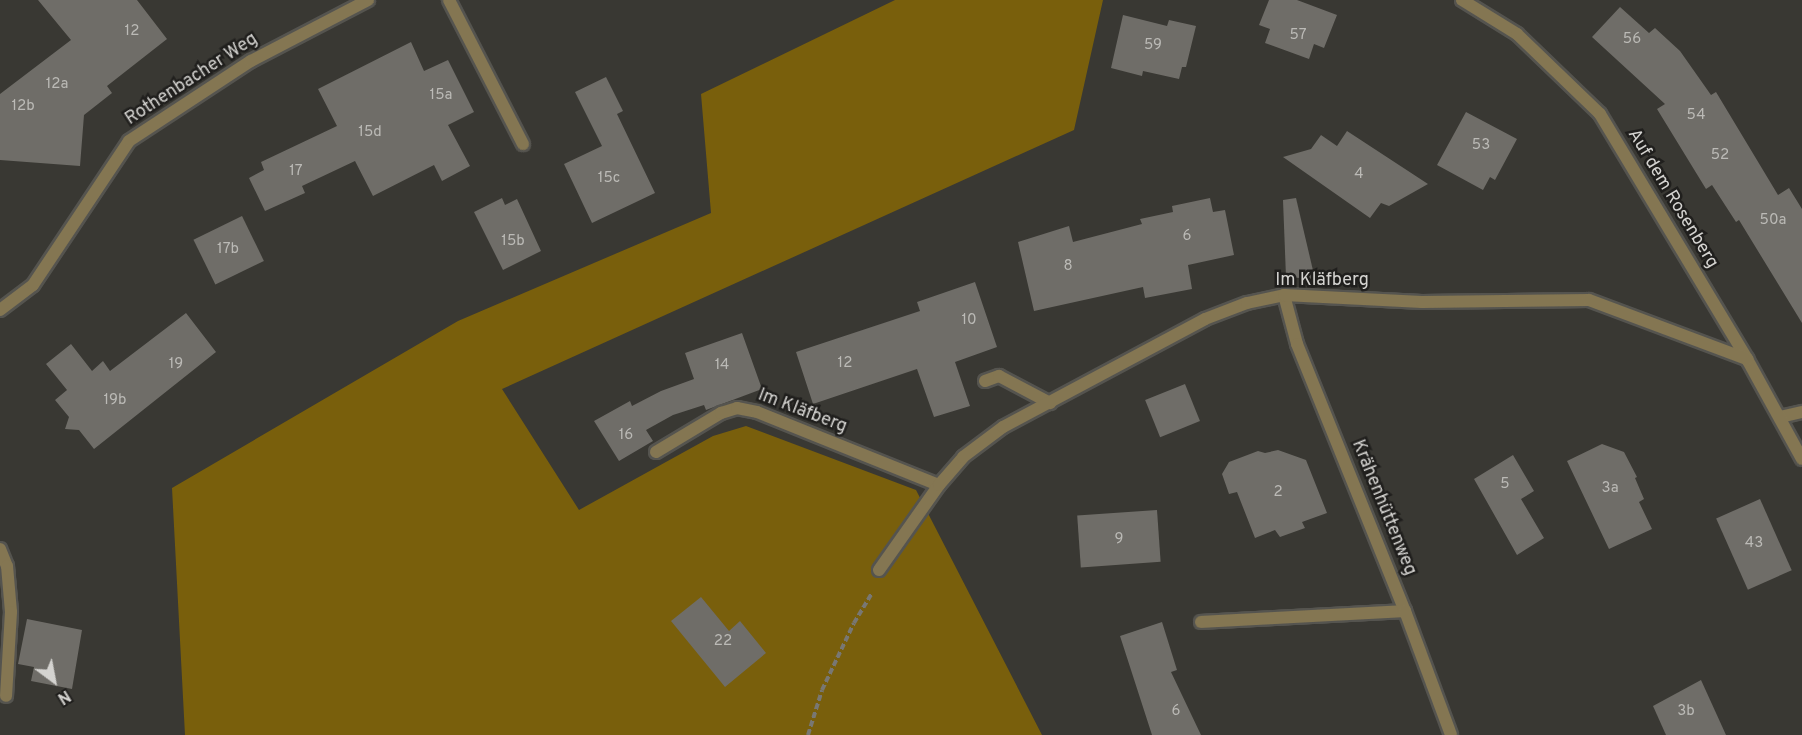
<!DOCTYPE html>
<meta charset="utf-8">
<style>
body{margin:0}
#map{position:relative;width:1802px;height:735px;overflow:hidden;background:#393833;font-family:Overpass,sans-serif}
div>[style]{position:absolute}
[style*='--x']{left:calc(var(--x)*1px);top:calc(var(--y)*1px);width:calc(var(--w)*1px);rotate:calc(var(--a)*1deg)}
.forest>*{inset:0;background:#795f0c}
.building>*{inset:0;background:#6f6d68;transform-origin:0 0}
.path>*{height:4px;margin-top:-2px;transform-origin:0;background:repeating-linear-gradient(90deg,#787773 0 6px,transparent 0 9px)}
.roads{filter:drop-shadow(2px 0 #55544f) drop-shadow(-2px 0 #55544f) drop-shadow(0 2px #55544f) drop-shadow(0 -2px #55544f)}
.lane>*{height:12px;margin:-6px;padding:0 6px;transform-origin:6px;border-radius:6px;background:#847652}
.street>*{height:12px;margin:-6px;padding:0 6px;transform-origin:6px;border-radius:6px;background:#847652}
span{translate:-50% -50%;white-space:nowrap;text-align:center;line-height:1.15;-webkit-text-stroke:5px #201f1d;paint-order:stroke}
.number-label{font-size:15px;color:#bbbab6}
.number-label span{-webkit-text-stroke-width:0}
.street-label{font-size:18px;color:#d4d3d0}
.north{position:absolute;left:24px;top:651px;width:60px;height:60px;-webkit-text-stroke:4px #201f1d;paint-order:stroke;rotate:148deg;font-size:16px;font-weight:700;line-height:24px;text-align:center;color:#d4d3d0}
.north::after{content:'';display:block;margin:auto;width:21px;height:27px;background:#d4d3d0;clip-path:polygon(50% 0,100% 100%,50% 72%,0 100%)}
</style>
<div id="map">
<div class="forest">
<div style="clip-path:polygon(895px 0,1103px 0,1074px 130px,502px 389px,579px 510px,713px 436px,746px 426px,916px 490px,1042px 735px,185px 735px,172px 488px,458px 321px,711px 213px,701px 94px)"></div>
</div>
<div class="building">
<div style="clip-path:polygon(38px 0,137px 0,167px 39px,107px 86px,112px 93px,84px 115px,80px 166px,0 160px,0 94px,71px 40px)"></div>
<div style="clip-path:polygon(1269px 0,1297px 0,1337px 15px,1324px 48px,1314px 44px,1309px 59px,1265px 43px,1270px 29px,1259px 25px)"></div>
<div style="clip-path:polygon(1620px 7px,1649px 33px,1655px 28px,1680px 51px,1711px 95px,1716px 92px,1778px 195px,1789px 188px,1802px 209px,1802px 323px,1739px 220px,1736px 222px,1712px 185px,1706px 189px,1657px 109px,1665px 104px,1592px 37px)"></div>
<div style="clip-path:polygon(1123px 15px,1167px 26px,1169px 20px,1196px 26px,1186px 67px,1182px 67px,1179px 79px,1143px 71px,1142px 76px,1111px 68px)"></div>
<div style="clip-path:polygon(411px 42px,424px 71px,448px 60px,474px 112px,448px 125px,470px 166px,442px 181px,434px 165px,373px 196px,355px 161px,302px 186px,305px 193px,265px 211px,249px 178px,264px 170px,261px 162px,337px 126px,318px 89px)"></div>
<div style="clip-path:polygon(606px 77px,623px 111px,617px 114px,655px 193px,592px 223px,564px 164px,602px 146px,575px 92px)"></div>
<div style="clip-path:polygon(1466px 112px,1517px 139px,1495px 180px,1490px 177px,1483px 190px,1437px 165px)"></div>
<div style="clip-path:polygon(1347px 131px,1428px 184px,1389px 206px,1381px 203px,1370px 218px,1283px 157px,1311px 149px,1321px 135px,1337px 146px)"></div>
<div style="clip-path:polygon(502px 198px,505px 205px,517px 199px,541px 251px,503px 270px,474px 212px)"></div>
<div style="clip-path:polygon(1210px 198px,1213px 212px,1225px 210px,1234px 255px,1188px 265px,1192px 289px,1145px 298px,1143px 287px,1034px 311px,1018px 242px,1069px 226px,1073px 242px,1142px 224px,1140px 219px,1173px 212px,1172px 206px)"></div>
<div style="clip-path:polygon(1296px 198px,1315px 279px,1286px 277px,1283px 200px)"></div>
<div style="left:242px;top:216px;width:50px;height:54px;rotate:64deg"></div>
<div style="clip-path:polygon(975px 282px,997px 347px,955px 362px,970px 406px,934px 417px,917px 369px,813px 404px,796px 352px,920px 311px,917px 302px)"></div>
<div style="clip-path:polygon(186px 313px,216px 352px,94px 449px,79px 430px,65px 429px,69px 417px,55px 400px,67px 390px,46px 364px,71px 344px,92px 371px,103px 361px,110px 371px)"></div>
<div style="clip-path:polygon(742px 333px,762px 389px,706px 410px,704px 405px,673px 415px,646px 430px,653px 441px,619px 461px,594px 421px,630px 401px,632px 406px,661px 391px,694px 379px,685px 353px)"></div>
<div style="left:1185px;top:384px;width:40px;height:43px;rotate:68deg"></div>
<div style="clip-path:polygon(1602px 444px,1624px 452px,1637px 477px,1635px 478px,1644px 499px,1639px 502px,1652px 529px,1609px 549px,1567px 461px)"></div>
<div style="clip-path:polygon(1278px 450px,1306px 460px,1327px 513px,1302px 522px,1305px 528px,1280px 537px,1275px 530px,1255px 538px,1237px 492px,1229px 494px,1222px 474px,1229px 462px,1258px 451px,1265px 453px)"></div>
<div style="clip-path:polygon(1513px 455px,1534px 491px,1521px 499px,1544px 538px,1517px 555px,1474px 479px)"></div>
<div style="left:1760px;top:499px;width:78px;height:48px;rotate:66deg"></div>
<div style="left:1157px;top:510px;width:52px;height:80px;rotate:86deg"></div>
<div style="clip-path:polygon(701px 597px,729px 631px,740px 621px,766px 653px,725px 687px,671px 621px)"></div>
<div style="clip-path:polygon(27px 619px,82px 630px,72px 689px,31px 681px,34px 667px,18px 664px)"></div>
<div style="clip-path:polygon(1162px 622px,1177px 670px,1171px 672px,1201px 735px,1152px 735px,1120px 636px)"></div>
<div style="clip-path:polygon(1701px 680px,1726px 735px,1666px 735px,1653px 706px)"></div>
</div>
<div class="path">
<div style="--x:808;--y:735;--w:47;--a:-72.7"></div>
<div style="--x:822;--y:690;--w:74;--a:-64.5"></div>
<div style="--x:854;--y:623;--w:35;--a:-59"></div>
</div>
<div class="roads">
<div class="lane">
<div style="--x:449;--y:0;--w:162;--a:62.8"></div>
<div style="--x:985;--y:381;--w:15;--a:-20"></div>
<div style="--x:999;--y:376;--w:58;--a:27.9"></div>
<div style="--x:1780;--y:417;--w:23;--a:-13"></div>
<div style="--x:656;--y:452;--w:76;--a:-31"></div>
<div style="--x:721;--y:413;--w:17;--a:-17"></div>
<div style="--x:737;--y:408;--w:20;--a:11"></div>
<div style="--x:757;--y:412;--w:196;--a:21.9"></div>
<div style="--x:0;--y:549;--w:18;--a:68"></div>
<div style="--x:7;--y:566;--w:46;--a:85"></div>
<div style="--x:11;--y:612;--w:84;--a:93.4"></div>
<div style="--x:1201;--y:622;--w:204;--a:-3.1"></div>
</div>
<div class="street">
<div style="--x:1462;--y:0;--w:65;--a:31.7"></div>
<div style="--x:1517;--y:34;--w:115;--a:43.9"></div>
<div style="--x:1600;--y:114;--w:286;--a:59"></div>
<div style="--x:1747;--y:359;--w:114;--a:61.2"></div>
<div style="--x:1284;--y:295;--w:51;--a:75.1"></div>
<div style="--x:1297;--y:344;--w:288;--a:68"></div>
<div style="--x:1405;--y:611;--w:132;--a:69.6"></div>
<div style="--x:0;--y:310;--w:41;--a:-37.1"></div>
<div style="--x:33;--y:285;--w:173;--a:-56.3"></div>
<div style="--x:129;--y:141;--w:146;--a:-33.3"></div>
<div style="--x:251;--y:61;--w:132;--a:-27.5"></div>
<div style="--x:879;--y:570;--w:104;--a:-54.8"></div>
<div style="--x:939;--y:485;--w:37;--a:-49"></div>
<div style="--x:963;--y:457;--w:50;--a:-36.9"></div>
<div style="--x:1003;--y:427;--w:229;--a:-28.1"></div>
<div style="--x:1205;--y:319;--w:45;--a:-20.9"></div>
<div style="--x:1247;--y:303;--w:38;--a:-12"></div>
<div style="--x:1284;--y:295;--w:138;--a:2.9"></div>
<div style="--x:1422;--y:302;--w:167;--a:-0.7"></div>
<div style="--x:1589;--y:300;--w:169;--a:20.5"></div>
</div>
</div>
<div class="number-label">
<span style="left:132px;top:32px">12</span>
<span style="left:1298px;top:36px">57</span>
<span style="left:1632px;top:40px">56</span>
<span style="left:1153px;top:46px">59</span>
<span style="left:57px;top:85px">12a</span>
<span style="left:441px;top:96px">15a</span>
<span style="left:23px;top:107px">12b</span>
<span style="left:1696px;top:116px">54</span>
<span style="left:370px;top:133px">15d</span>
<span style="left:1481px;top:146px">53</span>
<span style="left:1720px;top:156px">52</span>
<span style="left:296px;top:172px">17</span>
<span style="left:1359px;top:175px">4</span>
<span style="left:609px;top:179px">15c</span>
<span style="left:1773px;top:221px">50a</span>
<span style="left:1187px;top:237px">6</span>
<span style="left:513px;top:242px">15b</span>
<span style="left:228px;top:250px">17b</span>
<span style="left:1068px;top:267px">8</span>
<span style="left:969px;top:321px">10</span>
<span style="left:845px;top:364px">12</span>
<span style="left:176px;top:365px">19</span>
<span style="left:722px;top:366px">14</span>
<span style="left:115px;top:401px">19b</span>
<span style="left:626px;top:436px">16</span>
<span style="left:1505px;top:485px">5</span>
<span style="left:1610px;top:489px">3a</span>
<span style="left:1278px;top:493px">2</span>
<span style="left:1119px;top:540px">9</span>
<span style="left:1754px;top:544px">43</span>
<span style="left:723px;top:642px">22</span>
<span style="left:1176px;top:712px">6</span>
<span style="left:1686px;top:712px">3b</span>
</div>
<div class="street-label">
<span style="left:192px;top:80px;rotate:-33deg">Rothenbacher Weg</span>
<span style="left:1672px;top:199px;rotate:59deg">Auf dem Rosenberg</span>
<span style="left:1322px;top:281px">Im Kläfberg</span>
<span style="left:802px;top:412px;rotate:21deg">Im Kläfberg</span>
<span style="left:1383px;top:508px;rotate:68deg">Krähenhüttenweg</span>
</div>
<div class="north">N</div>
</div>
